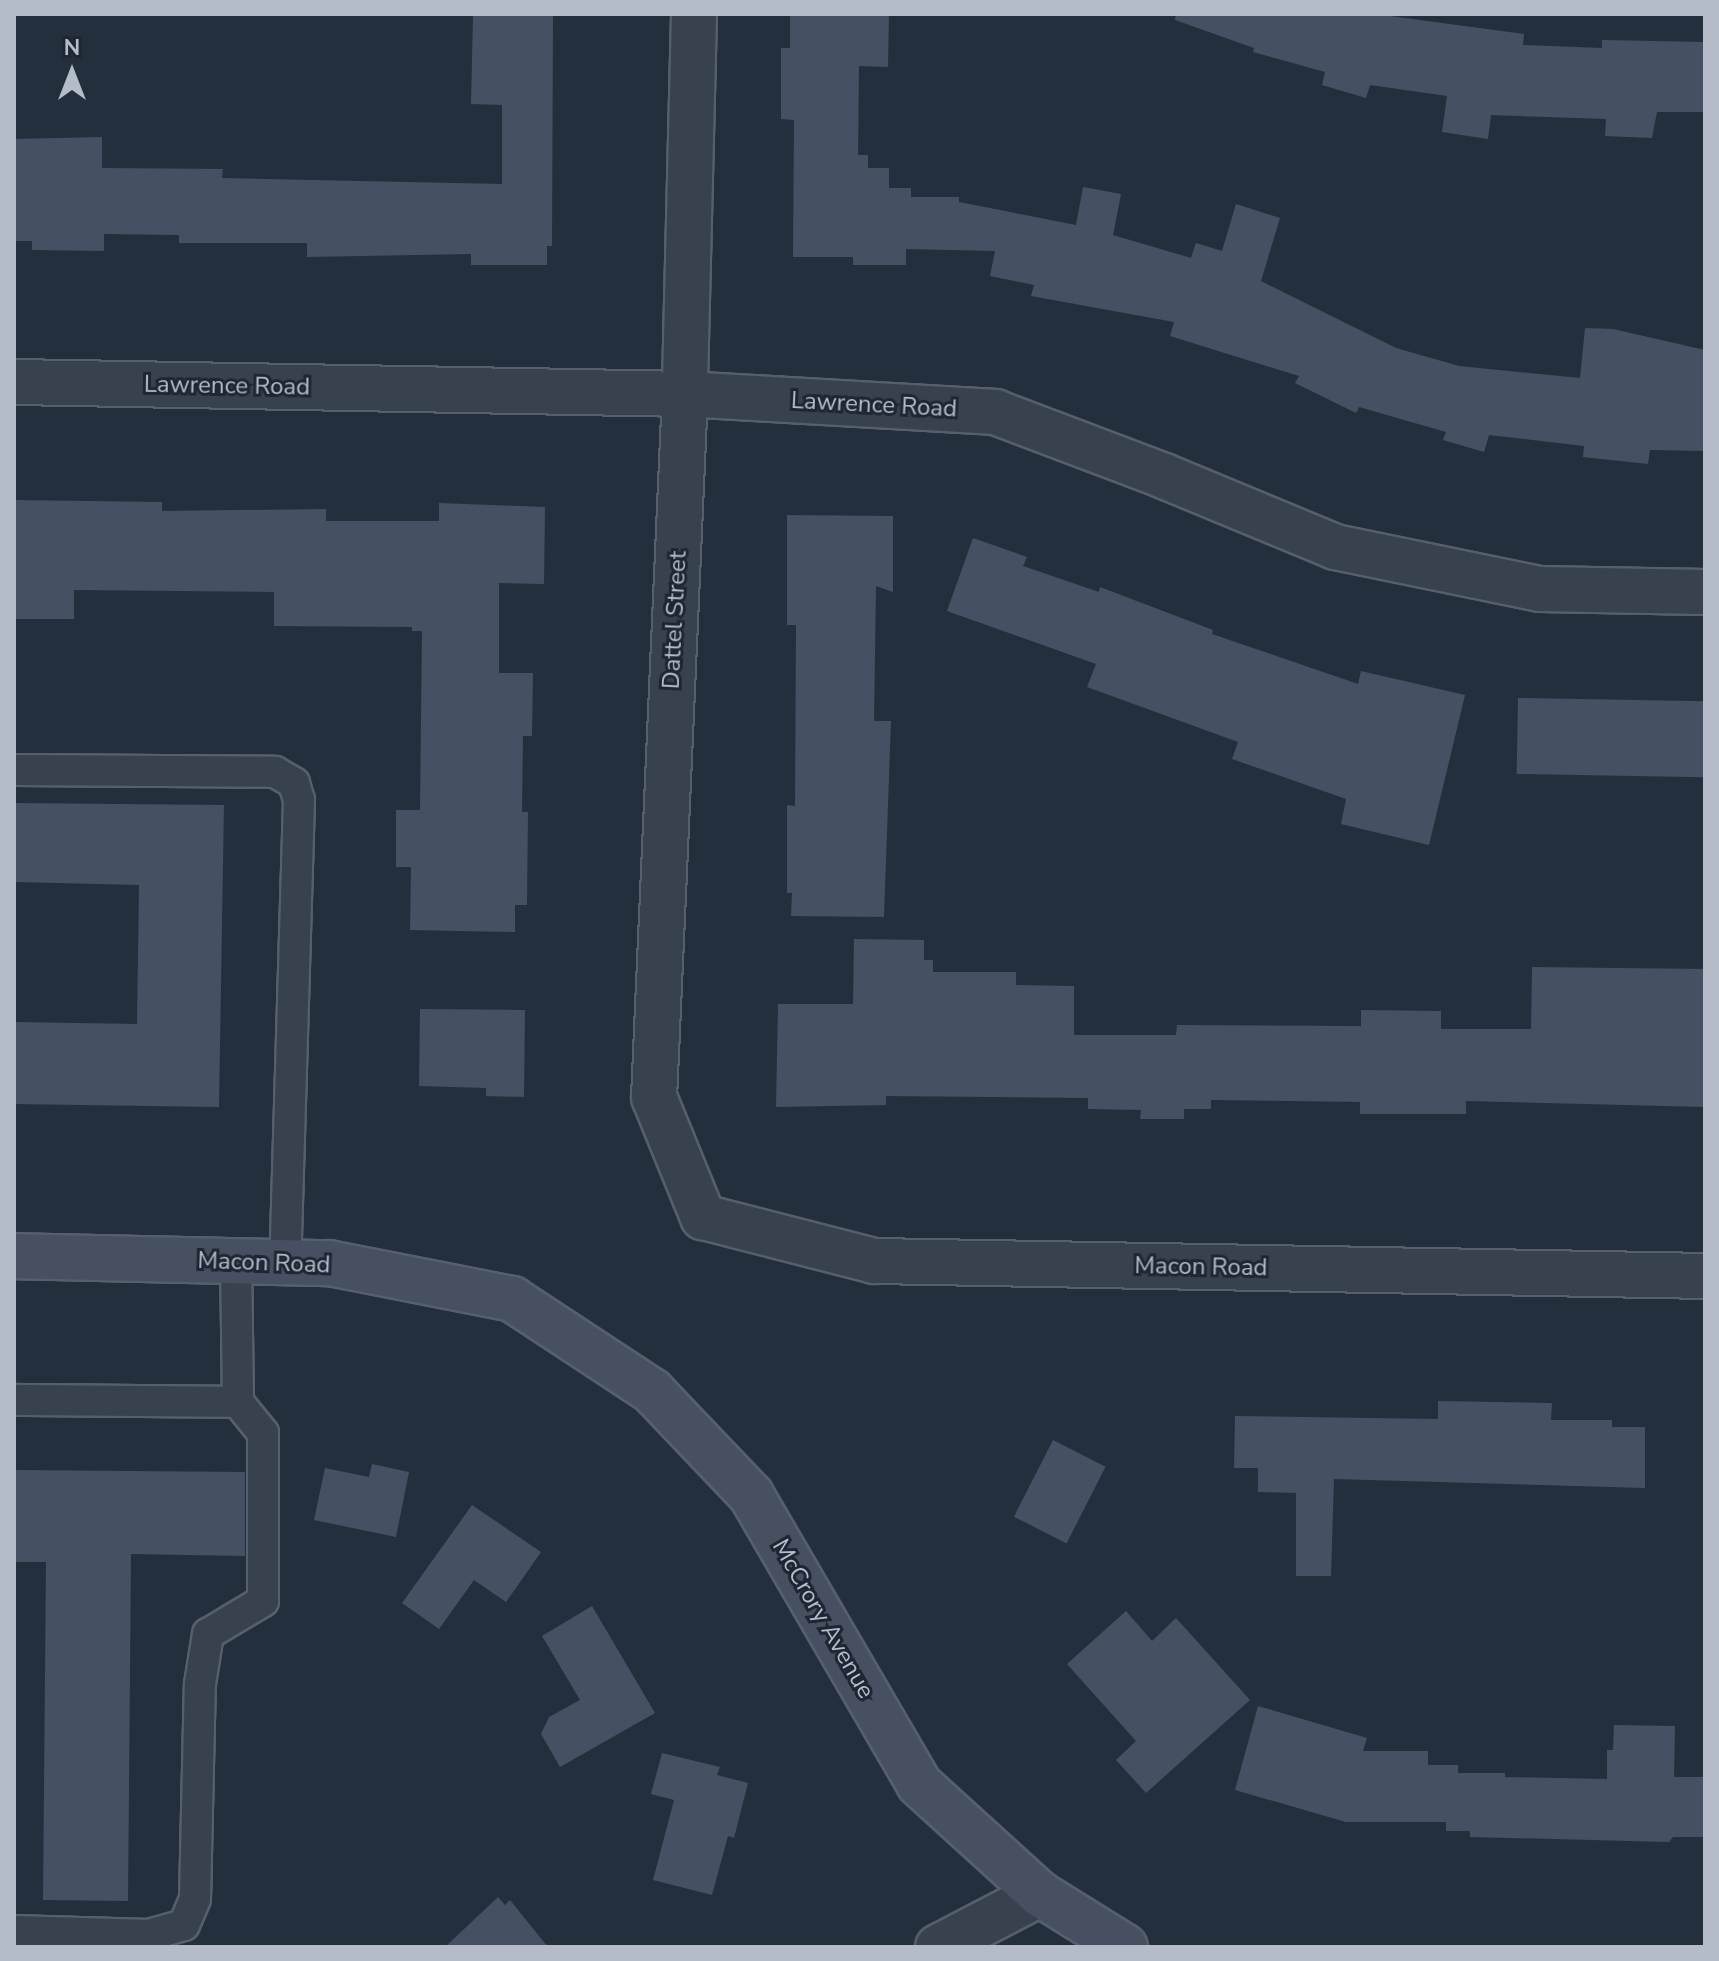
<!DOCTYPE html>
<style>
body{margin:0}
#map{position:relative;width:1719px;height:1961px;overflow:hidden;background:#242f3e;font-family:"Nunito Sans",sans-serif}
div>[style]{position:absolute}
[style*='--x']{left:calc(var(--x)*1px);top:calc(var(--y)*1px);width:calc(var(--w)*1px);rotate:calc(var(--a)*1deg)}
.building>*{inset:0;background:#455162;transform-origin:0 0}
.roads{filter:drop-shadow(2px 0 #565f6c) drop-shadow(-2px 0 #565f6c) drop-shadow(0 2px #565f6c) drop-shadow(0 -2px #565f6c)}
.service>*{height:30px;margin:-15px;padding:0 15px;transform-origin:15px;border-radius:15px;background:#38414e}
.minor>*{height:44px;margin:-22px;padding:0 22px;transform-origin:22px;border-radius:22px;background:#38414e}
.secondary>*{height:44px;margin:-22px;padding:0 22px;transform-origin:22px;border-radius:22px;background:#465061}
span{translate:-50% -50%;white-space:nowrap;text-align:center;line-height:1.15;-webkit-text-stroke:6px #1d2633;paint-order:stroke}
.street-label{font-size:24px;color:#b4bcc9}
.frame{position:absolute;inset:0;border:16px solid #b4bcc9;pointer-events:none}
.north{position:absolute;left:32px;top:32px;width:80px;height:80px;-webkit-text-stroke:6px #1d2633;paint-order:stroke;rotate:0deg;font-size:22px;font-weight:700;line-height:32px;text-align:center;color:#b4bcc9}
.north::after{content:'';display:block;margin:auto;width:28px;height:36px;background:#b4bcc9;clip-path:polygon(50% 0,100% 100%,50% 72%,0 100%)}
</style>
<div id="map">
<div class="building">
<div style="clip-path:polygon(473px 14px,553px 14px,552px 246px,547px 246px,547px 265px,471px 265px,471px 254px,307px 257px,307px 243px,179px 243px,179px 235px,104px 234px,104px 251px,32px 250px,32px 241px,14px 241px,14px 139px,102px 137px,102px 168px,223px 169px,222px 178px,502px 184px,502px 105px,471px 104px)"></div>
<div style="clip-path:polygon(790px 14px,889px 14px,888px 67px,859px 66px,858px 155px,868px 155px,868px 168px,889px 168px,889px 188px,911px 188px,911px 197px,959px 197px,959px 202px,1076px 225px,1083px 187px,1121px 194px,1113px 235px,1191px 258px,1196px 243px,1222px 251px,1236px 204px,1280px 218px,1261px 281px,1396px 348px,1459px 366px,1580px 378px,1585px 328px,1613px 329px,1705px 350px,1705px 451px,1650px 450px,1648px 464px,1583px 457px,1584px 446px,1489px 435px,1484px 452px,1443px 440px,1446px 432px,1359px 407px,1356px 413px,1295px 383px,1299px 376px,1170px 336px,1174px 322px,1031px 296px,1034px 285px,990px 276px,995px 251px,906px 249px,906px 265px,853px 265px,853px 257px,793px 257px,794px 120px,781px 119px,781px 48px,790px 48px)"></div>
<div style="clip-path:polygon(1176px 14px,1375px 14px,1524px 34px,1523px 45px,1602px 48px,1602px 40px,1705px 42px,1705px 112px,1657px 112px,1652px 138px,1605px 136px,1606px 119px,1491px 115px,1488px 139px,1442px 132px,1447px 96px,1370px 85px,1366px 98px,1322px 85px,1325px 72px,1253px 52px,1254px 48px,1175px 20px)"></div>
<div style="clip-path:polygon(14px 500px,162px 502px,162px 511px,326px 509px,326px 521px,439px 521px,439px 503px,545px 507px,544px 584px,499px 583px,499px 673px,533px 673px,532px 736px,523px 736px,522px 812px,528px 812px,527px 905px,515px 905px,515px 932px,410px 930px,411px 867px,396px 867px,396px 810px,420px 810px,422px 631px,412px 631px,412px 627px,274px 626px,274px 592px,74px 590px,74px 619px,14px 619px)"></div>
<div style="clip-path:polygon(787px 515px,893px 516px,893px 592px,876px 586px,874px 721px,891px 721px,884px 917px,791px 916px,792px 893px,787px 893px,787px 805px,795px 806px,796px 625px,787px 625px)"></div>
<div style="clip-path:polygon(973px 538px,1027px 557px,1023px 566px,1099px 592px,1100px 587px,1213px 630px,1212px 634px,1358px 684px,1361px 671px,1465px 695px,1429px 845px,1341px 824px,1346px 799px,1232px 759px,1238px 742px,1087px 687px,1096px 664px,947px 611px)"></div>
<div style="left:1518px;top:698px;width:187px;height:76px;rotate:1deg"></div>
<div style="clip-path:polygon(14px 803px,224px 805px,219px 1107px,14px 1104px,14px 1022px,137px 1024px,139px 885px,14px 882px)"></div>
<div style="clip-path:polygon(854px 939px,924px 940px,924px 960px,933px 960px,933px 972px,1016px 972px,1016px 985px,1074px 986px,1074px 1035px,1176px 1035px,1177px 1025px,1361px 1026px,1361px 1010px,1441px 1011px,1441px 1029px,1531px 1029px,1532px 967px,1705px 969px,1705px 1107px,1466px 1101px,1466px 1114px,1360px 1114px,1360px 1102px,1211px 1100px,1211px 1109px,1184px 1109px,1184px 1119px,1140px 1119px,1141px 1110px,1088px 1109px,1088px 1098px,886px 1096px,886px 1105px,776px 1107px,778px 1004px,853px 1004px)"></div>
<div style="clip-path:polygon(420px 1009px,525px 1010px,524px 1097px,486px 1096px,486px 1088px,419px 1086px)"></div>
<div style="clip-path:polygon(1438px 1401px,1552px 1403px,1551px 1420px,1612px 1420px,1612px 1427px,1645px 1427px,1645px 1488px,1334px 1479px,1331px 1576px,1296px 1576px,1296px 1493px,1258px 1492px,1258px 1468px,1234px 1468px,1235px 1416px,1438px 1419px)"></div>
<div style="left:1053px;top:1440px;width:59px;height:86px;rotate:27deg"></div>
<div style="clip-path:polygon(372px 1464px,409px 1472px,396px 1537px,314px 1520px,325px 1468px,369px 1477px)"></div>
<div style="clip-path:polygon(14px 1470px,245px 1472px,245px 1556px,131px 1554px,128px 1901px,43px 1900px,46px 1562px,14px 1562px)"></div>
<div style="clip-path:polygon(472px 1505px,541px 1552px,506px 1602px,474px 1580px,439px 1629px,402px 1603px)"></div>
<div style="clip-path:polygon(592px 1606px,655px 1713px,560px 1767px,541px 1734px,549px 1717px,580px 1700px,542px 1636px)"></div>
<div style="clip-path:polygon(1126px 1611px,1152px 1641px,1176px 1618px,1250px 1700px,1146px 1793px,1116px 1760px,1136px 1741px,1067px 1664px)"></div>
<div style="clip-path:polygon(1258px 1706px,1367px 1738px,1363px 1751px,1428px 1751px,1428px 1765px,1458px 1765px,1458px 1773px,1505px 1773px,1505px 1777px,1607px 1779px,1607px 1750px,1613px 1750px,1614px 1725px,1675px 1726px,1674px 1777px,1705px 1777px,1705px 1837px,1673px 1837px,1669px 1842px,1470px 1837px,1470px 1831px,1446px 1831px,1446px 1822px,1346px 1822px,1235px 1790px)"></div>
<div style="clip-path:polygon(662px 1753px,720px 1767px,717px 1775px,748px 1783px,734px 1838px,728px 1836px,712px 1895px,653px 1880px,674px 1800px,651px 1794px)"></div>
<div style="clip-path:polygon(498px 1897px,505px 1905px,510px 1900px,548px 1947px,445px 1947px)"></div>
</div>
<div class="roads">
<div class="service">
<div style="--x:14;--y:770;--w:261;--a:0.4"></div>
<div style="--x:275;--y:772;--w:22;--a:30"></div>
<div style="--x:294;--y:783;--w:18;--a:74"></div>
<div style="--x:299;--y:800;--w:463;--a:91.7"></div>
<div style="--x:14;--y:1400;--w:224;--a:0.5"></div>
<div style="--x:238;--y:1402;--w:140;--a:-90.8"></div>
<div style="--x:14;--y:1931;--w:135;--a:1.7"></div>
<div style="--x:149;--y:1935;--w:36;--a:-16"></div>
<div style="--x:184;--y:1925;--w:28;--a:-67"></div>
<div style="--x:195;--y:1899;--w:215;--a:-88.7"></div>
<div style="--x:200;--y:1684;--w:51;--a:-80.9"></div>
<div style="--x:208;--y:1634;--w:64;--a:-31"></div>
<div style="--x:263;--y:1601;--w:168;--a:-90"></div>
<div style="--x:263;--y:1433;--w:40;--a:-129"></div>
</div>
<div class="minor">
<div style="--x:694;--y:14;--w:380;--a:91.4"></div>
<div style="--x:685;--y:394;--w:704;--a:92.52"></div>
<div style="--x:654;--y:1097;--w:130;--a:67.8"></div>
<div style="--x:703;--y:1217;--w:177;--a:14.4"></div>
<div style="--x:874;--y:1261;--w:831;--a:1.03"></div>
<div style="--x:14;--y:382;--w:671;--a:1.02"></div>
<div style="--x:685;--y:394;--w:311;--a:3.3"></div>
<div style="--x:995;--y:412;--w:181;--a:20.7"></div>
<div style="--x:1164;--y:476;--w:185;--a:22.5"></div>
<div style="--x:1335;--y:547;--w:209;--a:11.6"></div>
<div style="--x:1540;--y:589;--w:165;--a:1"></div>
<div style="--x:938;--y:1947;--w:115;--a:-27.5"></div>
</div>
<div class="secondary">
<div style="--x:14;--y:1256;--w:315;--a:1.3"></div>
<div style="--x:329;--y:1263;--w:187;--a:11.1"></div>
<div style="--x:512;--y:1299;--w:168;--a:33.3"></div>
<div style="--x:652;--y:1391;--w:144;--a:46.4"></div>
<div style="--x:751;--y:1495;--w:334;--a:59.8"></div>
<div style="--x:919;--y:1784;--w:164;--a:42.3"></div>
<div style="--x:1040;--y:1894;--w:100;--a:31.9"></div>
</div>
</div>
<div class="street-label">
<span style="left:227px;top:386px;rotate:1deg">Lawrence Road</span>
<span style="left:874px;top:405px;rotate:3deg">Lawrence Road</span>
<span style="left:675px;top:620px;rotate:-87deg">Dattel Street</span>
<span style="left:264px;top:1263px;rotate:2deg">Macon Road</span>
<span style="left:1201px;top:1267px;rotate:1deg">Macon Road</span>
<span style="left:823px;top:1619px;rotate:60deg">McCrory Avenue</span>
</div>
<div class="frame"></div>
<div class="north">N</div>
</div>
